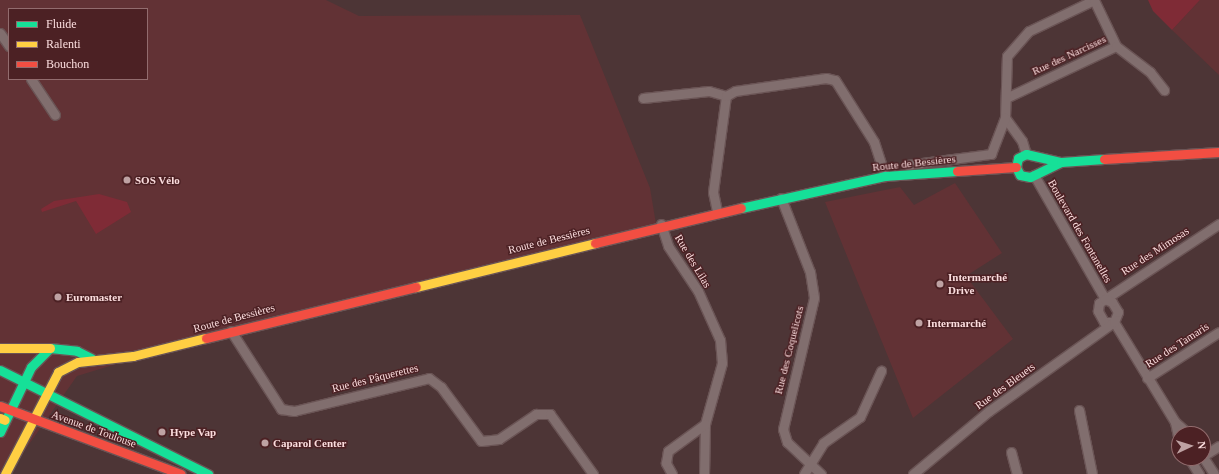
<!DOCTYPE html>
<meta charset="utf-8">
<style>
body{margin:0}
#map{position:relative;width:1219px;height:474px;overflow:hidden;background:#4d3536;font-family:"Times New Roman",serif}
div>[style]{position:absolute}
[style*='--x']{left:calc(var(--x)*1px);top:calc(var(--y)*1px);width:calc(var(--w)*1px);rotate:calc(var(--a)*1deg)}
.built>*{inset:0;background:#623235}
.green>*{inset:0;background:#7f2b36}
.roads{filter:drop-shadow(1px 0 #6a5455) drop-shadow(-1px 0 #6a5455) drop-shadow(0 1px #6a5455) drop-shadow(0 -1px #6a5455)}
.street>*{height:9px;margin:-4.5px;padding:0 4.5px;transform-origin:4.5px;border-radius:4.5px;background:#816e6e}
.fast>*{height:9px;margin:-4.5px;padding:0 4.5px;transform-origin:4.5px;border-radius:4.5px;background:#16e098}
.slow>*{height:9px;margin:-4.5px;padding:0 4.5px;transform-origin:4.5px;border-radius:4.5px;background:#ffcf43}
.jam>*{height:9px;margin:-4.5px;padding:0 4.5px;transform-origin:4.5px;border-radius:4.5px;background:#f24e42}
.dots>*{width:11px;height:11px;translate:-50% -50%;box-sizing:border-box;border:2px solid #4c2124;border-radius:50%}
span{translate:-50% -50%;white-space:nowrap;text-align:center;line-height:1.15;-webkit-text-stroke:3px #4c2124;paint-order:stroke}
.street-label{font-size:11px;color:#fbddde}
.poi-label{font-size:11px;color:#fbddde;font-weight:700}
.left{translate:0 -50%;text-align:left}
.legend{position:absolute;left:8px;top:8px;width:140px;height:72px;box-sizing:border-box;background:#4c2124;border:1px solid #926c6e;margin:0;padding:5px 7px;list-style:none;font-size:12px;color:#fbddde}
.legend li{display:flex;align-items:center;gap:8px;height:20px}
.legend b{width:20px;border:1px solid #926c6e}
.north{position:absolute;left:1171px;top:426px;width:40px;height:40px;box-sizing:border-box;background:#4c2124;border:1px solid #926c6e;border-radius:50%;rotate:86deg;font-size:11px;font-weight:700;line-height:16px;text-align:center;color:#fbddde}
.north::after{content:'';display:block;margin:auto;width:14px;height:18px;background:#bea2a3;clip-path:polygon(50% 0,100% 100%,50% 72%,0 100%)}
</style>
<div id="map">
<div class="built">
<div style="clip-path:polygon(evenodd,0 0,326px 0,359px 16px,580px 15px,650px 188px,657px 230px,261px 320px,77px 376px,18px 460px,0 474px,0 0,9px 9px,147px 9px,147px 79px,9px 79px,9px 9px)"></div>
<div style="clip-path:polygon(1200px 0,1219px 0,1219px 75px,1172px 30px)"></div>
<div style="clip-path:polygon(955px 183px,1002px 253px,966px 276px,1013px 339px,913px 418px,825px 202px,900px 187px,914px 205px)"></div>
</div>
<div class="green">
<div style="clip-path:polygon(1148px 0,1200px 0,1172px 30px,1153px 11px)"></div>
<div style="clip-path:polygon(99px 194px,127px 202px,131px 212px,96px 234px,76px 201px,42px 212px,41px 209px,54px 201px)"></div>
</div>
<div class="roads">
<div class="street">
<div style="--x:0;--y:33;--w:16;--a:55"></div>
<div style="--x:31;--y:79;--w:43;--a:56.3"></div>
<div style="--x:1008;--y:97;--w:119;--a:-25.3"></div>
<div style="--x:643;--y:98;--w:66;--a:-6.1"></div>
<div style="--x:709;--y:91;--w:18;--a:16"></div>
<div style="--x:1026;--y:154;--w:14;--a:-107"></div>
<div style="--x:1022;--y:141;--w:29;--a:-126"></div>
<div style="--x:1005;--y:118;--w:62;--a:-88.2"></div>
<div style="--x:1007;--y:56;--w:33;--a:-49"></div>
<div style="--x:1029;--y:31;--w:72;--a:-25.5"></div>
<div style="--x:1094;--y:0;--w:51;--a:64.4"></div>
<div style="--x:1116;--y:46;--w:43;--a:37.4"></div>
<div style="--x:1150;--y:72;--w:23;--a:52"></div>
<div style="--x:907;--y:165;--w:85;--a:-7.5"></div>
<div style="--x:991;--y:154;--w:39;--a:-69"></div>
<div style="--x:1034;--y:175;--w:143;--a:60.2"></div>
<div style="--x:781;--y:198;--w:79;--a:68.6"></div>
<div style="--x:810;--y:272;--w:26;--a:81"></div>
<div style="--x:814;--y:298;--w:135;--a:103.3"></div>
<div style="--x:783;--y:429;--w:14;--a:73"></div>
<div style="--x:787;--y:442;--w:47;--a:43.3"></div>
<div style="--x:717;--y:211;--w:19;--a:-102"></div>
<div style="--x:713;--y:192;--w:97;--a:-82.3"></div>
<div style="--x:726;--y:96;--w:10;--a:-29"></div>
<div style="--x:735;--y:91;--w:92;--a:-8.1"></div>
<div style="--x:826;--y:78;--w:9;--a:13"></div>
<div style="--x:835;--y:80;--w:73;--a:57.8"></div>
<div style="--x:874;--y:142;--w:36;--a:72"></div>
<div style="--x:661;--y:224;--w:23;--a:72"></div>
<div style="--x:668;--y:246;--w:54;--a:56.3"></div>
<div style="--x:698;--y:291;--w:54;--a:65.8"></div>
<div style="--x:720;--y:340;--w:23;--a:85"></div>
<div style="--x:722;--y:363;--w:63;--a:105.6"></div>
<div style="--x:705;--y:424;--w:50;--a:91.1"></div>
<div style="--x:1114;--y:322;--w:10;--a:180"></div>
<div style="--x:1104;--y:322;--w:13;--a:-119"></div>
<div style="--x:1098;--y:311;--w:8;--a:-83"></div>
<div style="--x:1099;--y:303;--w:144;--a:-33.4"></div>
<div style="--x:1114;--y:322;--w:117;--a:58.6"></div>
<div style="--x:1175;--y:422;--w:18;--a:41"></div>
<div style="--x:231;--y:331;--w:93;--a:57.3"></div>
<div style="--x:281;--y:409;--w:13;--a:9"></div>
<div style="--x:294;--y:411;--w:139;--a:-13.7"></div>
<div style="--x:429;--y:378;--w:15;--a:37"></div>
<div style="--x:441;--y:387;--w:67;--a:53.5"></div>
<div style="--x:481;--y:441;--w:18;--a:-6"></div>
<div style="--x:499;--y:439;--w:45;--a:-34"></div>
<div style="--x:536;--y:414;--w:14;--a:0"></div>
<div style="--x:550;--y:414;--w:74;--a:54.4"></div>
<div style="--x:1147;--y:378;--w:85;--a:-32.6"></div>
<div style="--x:1079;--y:410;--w:65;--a:78.5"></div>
<div style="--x:1175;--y:422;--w:19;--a:78"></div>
<div style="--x:1011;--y:452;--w:23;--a:75"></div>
<div style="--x:1203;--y:456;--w:19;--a:-32"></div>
<div style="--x:1203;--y:457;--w:20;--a:57"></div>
<div style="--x:1189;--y:458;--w:19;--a:58"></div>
<div style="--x:672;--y:474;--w:13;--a:-119"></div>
<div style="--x:666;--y:463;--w:12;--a:-81"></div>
<div style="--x:668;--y:451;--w:46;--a:-36.1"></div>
<div style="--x:804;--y:474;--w:36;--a:-58"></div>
<div style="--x:823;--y:443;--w:45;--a:-35.1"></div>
<div style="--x:860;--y:417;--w:51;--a:-65.5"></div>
<div style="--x:913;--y:474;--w:99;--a:-39.7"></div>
<div style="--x:989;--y:411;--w:153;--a:-35.5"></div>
<div style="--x:1114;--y:322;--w:11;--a:-68"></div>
<div style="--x:1118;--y:312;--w:12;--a:-121"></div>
<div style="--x:1112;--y:302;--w:8;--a:-157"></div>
</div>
<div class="fast">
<div style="--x:1061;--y:162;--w:34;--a:154"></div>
<div style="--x:1030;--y:177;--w:10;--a:-169"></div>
<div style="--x:1020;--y:175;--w:9;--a:-117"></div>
<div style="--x:1016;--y:167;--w:9;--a:-77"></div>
<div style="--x:1018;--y:158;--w:9;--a:-27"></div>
<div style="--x:1026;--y:154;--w:36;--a:13"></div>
<div style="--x:1061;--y:162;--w:43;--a:-4"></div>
<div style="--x:741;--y:208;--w:148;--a:-12.5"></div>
<div style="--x:885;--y:176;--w:72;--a:-4"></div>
<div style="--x:0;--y:370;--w:233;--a:26.6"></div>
<div style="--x:0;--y:432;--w:72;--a:-64.5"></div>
<div style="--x:31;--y:367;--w:27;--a:-45"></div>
<div style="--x:50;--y:348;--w:27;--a:6"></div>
<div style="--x:77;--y:351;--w:16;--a:27"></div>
</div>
<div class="slow">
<div style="--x:416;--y:287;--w:184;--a:-13.8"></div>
<div style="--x:0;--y:348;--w:50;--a:0"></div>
<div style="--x:0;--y:418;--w:5;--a:22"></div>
<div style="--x:5;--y:474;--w:115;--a:-62.5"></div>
<div style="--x:58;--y:372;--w:22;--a:-27"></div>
<div style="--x:78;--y:362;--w:55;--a:-6.2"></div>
<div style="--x:133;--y:356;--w:75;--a:-13.9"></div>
</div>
<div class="jam">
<div style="--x:1104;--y:159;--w:115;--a:-3.5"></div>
<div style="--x:957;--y:171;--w:59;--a:-3.9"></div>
<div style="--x:595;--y:243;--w:150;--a:-13.5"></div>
<div style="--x:206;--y:338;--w:216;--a:-13.7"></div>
<div style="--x:0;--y:406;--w:193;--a:20.6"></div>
</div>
</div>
<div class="dots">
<div style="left:127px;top:180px;background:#bea2a3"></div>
<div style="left:940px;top:284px;background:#bea2a3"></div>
<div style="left:58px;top:297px;background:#bea2a3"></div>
<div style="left:919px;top:323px;background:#bea2a3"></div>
<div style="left:162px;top:432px;background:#bea2a3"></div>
<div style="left:265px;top:443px;background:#bea2a3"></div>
</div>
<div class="street-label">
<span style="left:1069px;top:55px;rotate:-25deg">Rue des Narcisses</span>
<span style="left:914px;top:163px;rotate:-6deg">Route de Bessières</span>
<span style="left:1080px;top:231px;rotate:60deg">Boulevard des Fontanelles</span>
<span style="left:549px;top:240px;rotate:-14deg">Route de Bessières</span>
<span style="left:1155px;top:251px;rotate:-33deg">Rue des Mimosas</span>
<span style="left:693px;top:261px;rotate:59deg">Rue des Lilas</span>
<span style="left:234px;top:318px;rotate:-15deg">Route de Bessières</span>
<span style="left:1177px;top:345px;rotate:-33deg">Rue des Tamaris</span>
<span style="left:789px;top:350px;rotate:-76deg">Rue des Coquelicots</span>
<span style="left:375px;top:378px;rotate:-14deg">Rue des Pâquerettes</span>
<span style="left:1005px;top:386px;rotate:-36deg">Rue des Bleuets</span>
<span style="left:94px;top:429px;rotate:20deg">Avenue de Toulouse</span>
</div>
<div class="poi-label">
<span class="left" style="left:135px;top:180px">SOS Vélo</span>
<span class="left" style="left:948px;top:284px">Intermarché<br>Drive</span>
<span class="left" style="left:66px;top:297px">Euromaster</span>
<span class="left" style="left:927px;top:323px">Intermarché</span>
<span class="left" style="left:170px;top:432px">Hype Vap</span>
<span class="left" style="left:273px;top:443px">Caparol Center</span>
</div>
<ul class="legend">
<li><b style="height:5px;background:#16e098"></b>Fluide</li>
<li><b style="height:5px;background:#ffcf43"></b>Ralenti</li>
<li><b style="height:5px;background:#f24e42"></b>Bouchon</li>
</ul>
<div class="north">N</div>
</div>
